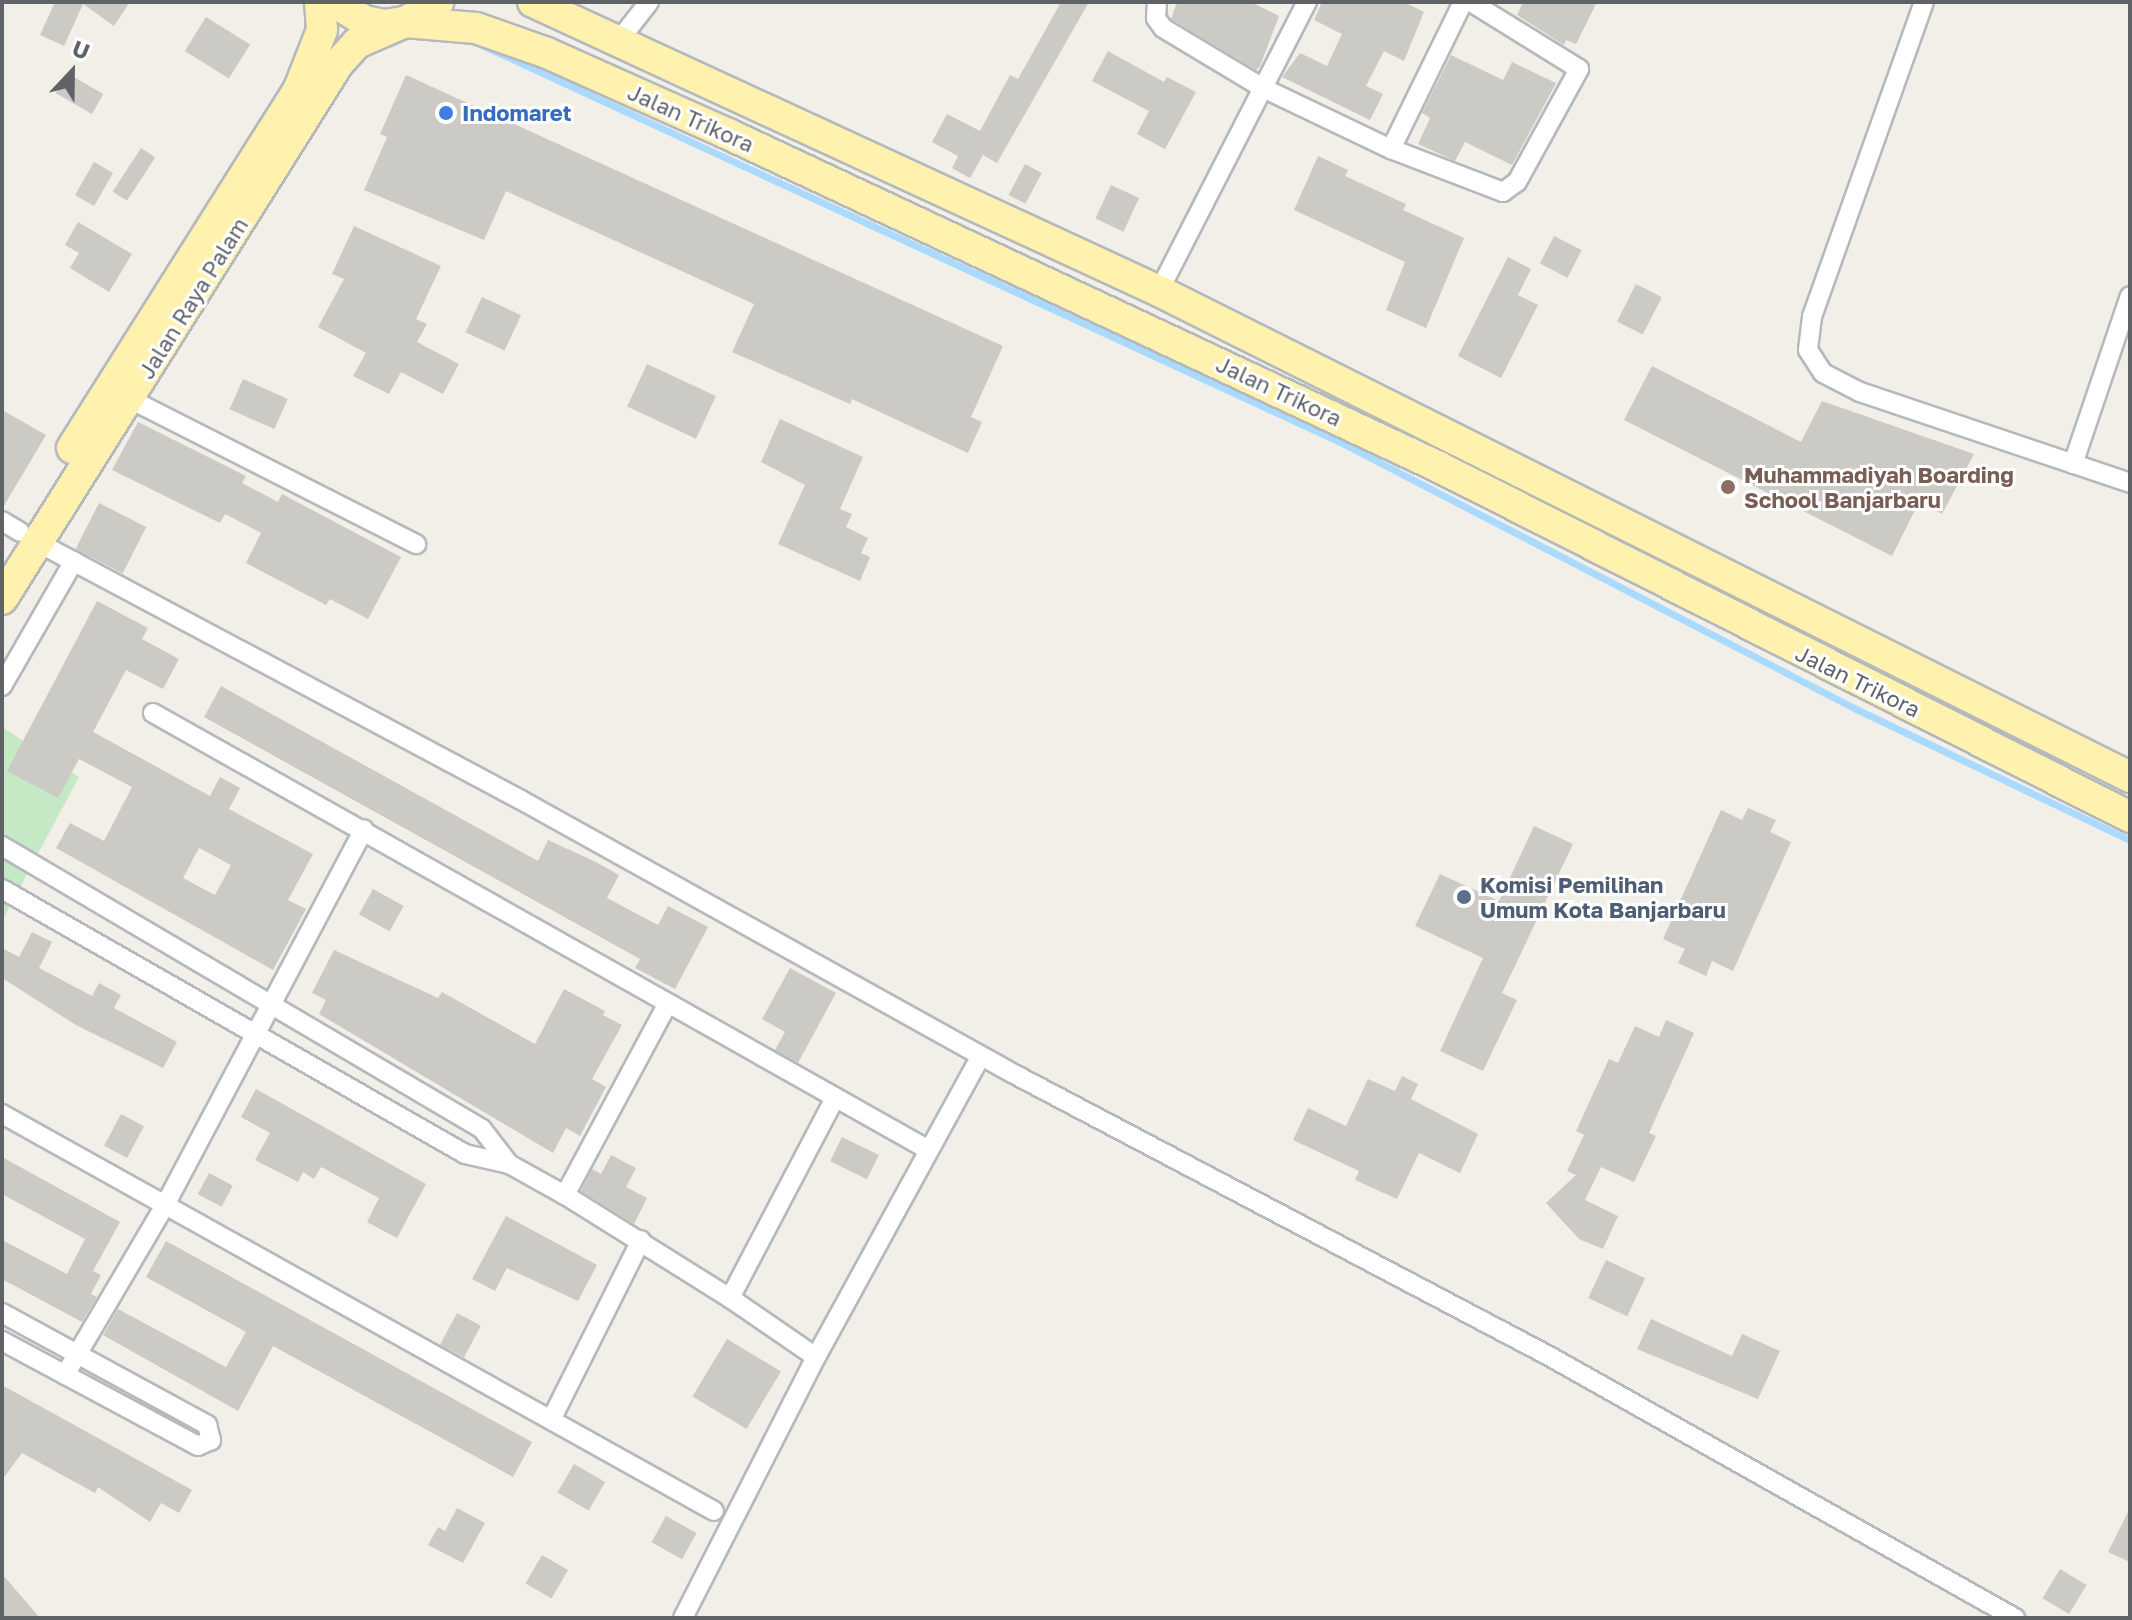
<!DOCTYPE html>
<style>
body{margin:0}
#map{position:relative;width:2132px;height:1620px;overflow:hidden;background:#f1efe8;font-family:"Golos Text",sans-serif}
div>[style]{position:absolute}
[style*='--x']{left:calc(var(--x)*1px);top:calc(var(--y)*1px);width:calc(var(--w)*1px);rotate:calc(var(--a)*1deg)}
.green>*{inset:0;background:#c5e8c5}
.stream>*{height:7px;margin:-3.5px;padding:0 3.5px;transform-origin:3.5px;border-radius:3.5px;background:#aadaff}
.building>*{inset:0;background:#cccac5;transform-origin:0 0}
.roads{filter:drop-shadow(2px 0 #b5b8bc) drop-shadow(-2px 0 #b5b8bc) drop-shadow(0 2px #b5b8bc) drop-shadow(0 -2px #b5b8bc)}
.minor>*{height:18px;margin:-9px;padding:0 9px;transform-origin:9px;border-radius:9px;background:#fff}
.primary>*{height:30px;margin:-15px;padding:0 15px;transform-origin:15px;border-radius:15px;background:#fff2af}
.dots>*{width:22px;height:22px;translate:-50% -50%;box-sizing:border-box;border:4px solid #fff;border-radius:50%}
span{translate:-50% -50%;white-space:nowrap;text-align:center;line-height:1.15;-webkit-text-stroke:6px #fff;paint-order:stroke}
.shop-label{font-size:22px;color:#366cbe;font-weight:700}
.left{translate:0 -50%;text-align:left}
.street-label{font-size:22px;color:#5f6368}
.education-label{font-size:22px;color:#785e54;font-weight:700}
.service-label{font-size:22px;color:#4e5e75;font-weight:700}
.frame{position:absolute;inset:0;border:4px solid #5f6368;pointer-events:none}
.north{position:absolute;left:32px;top:32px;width:80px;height:80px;-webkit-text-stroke:6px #fff;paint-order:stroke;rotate:22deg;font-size:22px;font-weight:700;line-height:32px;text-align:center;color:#5f6368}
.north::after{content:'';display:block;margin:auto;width:28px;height:36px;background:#5f6368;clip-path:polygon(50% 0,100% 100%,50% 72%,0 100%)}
</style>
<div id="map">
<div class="green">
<div style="clip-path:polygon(2px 727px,79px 777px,2px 921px)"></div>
</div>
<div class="stream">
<div style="--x:482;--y:45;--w:945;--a:24.83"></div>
<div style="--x:1340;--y:442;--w:579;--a:27.36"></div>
<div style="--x:1854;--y:708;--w:306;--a:25.6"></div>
</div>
<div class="building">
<div style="clip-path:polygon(55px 2px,130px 2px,114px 26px,83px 4px,64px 46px,40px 35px)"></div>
<div style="clip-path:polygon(1061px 2px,1089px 2px,997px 163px,983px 155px,970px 178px,952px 168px,958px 156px,932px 142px,947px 114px,980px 131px,1010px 75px,1018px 79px)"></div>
<div style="clip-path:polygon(1177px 2px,1251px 2px,1279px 16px,1260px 66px,1256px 70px,1171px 19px)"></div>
<div style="clip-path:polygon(1322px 2px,1404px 2px,1424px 12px,1404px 61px,1384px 51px,1366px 86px,1383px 94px,1370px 120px,1282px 77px,1300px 53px,1327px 66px,1342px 34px,1314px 20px)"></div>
<div style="clip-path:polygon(1523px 2px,1597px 2px,1576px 44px,1566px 40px,1564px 45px,1517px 15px)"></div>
<div style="left:206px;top:17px;width:52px;height:40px;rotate:32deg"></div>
<div style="clip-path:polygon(1108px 51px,1164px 82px,1167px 77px,1196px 92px,1165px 149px,1137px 134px,1149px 111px,1092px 81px)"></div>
<div style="clip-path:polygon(1451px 55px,1503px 80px,1512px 62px,1556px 83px,1512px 165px,1465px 142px,1455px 161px,1418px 144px,1430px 118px,1422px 113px)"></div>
<div style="left:67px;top:73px;width:42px;height:23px;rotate:30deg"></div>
<div style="clip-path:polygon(406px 75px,1003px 346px,971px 417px,982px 422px,968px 453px,852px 399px,850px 404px,732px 352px,754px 304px,506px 191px,484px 240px,364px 190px,387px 137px,380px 134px)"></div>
<div style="left:141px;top:148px;width:17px;height:52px;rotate:33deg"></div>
<div style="clip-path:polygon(1318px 156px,1348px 170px,1345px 176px,1406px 204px,1403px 210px,1464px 238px,1426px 328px,1386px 310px,1405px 262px,1294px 210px)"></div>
<div style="left:94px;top:162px;width:22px;height:38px;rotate:30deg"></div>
<div style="left:1025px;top:164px;width:19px;height:35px;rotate:28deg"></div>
<div style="left:1111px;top:185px;width:31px;height:37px;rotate:25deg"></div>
<div style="clip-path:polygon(78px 222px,132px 254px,109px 292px,70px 268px,79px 253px,65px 245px)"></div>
<div style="clip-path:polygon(354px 226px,441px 266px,416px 319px,427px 324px,417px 342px,459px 364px,443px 394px,401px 372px,389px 394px,353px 376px,366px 353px,318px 327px,344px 279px,332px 274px)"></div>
<div style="left:1554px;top:236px;width:31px;height:31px;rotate:27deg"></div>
<div style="clip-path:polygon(1508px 257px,1531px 269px,1518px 295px,1538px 305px,1501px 378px,1458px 356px)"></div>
<div style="left:1636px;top:284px;width:29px;height:42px;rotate:27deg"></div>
<div style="left:482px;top:297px;width:43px;height:39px;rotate:25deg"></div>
<div style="left:647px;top:364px;width:76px;height:47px;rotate:25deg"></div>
<div style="clip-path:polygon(1652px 366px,1801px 442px,1822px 401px,1974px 454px,1942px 514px,1919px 502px,1892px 556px,1624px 420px)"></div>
<div style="left:243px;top:379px;width:49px;height:33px;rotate:24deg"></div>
<div style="clip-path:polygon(2px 410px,46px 435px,2px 509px)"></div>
<div style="clip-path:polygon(780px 419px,863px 457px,840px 509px,852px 514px,846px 527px,868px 538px,861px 553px,870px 557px,860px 581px,778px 544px,805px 485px,761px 462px)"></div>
<div style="clip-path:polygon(138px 422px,246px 476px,242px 483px,278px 502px,282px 494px,401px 557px,368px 619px,330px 599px,326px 605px,246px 563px,261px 533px,225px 514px,220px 523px,112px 470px)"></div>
<div style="left:99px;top:503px;width:53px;height:52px;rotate:27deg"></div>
<div style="clip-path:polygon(evenodd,97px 601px,148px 628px,142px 639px,179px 659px,163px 689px,126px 670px,93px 732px,210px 796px,220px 777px,240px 788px,229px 809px,313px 854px,288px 900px,306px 909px,273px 970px,56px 848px,70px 823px,104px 841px,132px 787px,79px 759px,58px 798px,7px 771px,97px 601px,199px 848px,231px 865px,215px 895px,183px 878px,199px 848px)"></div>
<div style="clip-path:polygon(221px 686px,538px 861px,548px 840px,596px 862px,619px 875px,607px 898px,658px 925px,668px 906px,708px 927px,675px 989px,635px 968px,640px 959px,204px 717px)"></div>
<div style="clip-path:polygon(1748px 808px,1776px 820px,1770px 832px,1791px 842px,1733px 971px,1712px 961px,1706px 976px,1678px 963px,1685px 949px,1663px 939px,1721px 810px,1742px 820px)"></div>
<div style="clip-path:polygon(1534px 826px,1573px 844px,1502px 993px,1517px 1000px,1483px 1071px,1440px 1051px,1483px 958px,1415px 926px,1440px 874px,1499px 901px)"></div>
<div style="left:373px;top:889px;width:35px;height:29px;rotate:29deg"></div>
<div style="clip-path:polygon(32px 932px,52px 942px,39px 968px,92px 996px,99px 983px,121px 995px,114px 1008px,177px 1042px,163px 1068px,76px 1025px,2px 978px,2px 948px,19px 957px)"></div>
<div style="clip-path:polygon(334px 950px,438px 998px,442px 992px,535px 1044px,564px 989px,605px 1011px,603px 1015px,622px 1025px,592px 1079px,606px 1087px,580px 1136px,566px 1128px,553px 1153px,319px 1014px,326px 1000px,312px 993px)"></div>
<div style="clip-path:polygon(790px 968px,836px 993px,798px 1063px,775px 1050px,785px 1032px,762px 1019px)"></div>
<div style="clip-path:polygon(1666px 1020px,1694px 1033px,1649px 1133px,1656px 1136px,1634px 1182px,1601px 1167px,1585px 1200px,1618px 1216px,1603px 1249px,1579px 1239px,1546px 1203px,1576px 1175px,1567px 1171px,1584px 1135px,1576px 1131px,1609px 1059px,1618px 1063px,1635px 1026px,1659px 1037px)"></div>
<div style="clip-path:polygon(1402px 1076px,1418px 1084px,1411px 1099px,1478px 1134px,1460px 1173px,1419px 1153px,1397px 1199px,1355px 1180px,1359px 1171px,1293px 1140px,1308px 1108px,1346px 1126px,1368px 1079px,1395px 1091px)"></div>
<div style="clip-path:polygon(256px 1089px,426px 1184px,397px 1238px,367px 1222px,379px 1198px,321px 1167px,314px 1179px,303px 1172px,298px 1182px,255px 1160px,270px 1133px,241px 1117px)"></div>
<div style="left:121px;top:1114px;width:26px;height:36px;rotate:28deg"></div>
<div style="left:842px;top:1137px;width:41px;height:27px;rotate:26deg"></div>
<div style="clip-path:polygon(611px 1155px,636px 1168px,626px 1187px,647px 1198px,634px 1224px,581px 1191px,592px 1169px,601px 1174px)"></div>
<div style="clip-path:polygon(2px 1157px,120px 1222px,93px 1271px,101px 1275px,91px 1294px,97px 1297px,82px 1322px,2px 1279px,2px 1240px,67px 1274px,85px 1239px,2px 1194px)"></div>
<div style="left:209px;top:1173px;width:27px;height:24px;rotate:28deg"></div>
<div style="clip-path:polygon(506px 1216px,597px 1265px,578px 1301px,507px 1268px,495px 1291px,472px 1279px)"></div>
<div style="clip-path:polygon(166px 1241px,532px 1442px,513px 1477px,273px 1346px,238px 1411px,103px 1335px,118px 1309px,226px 1367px,246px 1332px,146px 1277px)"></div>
<div style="left:1606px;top:1260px;width:43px;height:42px;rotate:25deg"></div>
<div style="left:457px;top:1313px;width:27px;height:36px;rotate:28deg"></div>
<div style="clip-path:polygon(1651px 1319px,1732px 1356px,1742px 1334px,1780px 1351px,1758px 1399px,1637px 1349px)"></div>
<div style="left:727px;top:1339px;width:63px;height:67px;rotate:31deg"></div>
<div style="clip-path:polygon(2px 1385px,192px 1490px,179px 1513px,161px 1503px,150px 1522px,98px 1487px,95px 1493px,22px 1453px,2px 1480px)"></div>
<div style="left:574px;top:1464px;width:36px;height:33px;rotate:30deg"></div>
<div style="clip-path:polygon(457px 1508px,485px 1523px,463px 1563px,428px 1545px,438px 1527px,445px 1531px)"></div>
<div style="clip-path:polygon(2130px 1508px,2130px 1562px,2108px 1552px)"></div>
<div style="left:666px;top:1516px;width:35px;height:30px;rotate:29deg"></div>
<div style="left:542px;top:1555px;width:30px;height:33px;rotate:30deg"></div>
<div style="left:2060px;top:1569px;width:31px;height:34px;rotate:31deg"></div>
<div style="clip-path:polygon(2px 1574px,40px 1618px,2px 1618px)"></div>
</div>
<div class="roads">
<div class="minor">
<div style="--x:1157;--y:2;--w:16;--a:94"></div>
<div style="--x:1156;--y:18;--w:12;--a:55"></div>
<div style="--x:1163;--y:28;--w:117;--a:31"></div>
<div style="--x:1263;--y:88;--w:142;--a:25.5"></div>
<div style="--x:1391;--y:149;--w:120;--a:21"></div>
<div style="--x:1503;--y:192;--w:17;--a:-36"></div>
<div style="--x:1517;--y:182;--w:129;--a:-61.2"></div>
<div style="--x:1579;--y:69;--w:127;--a:-148.2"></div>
<div style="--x:1924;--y:2;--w:334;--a:109.6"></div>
<div style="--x:1812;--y:317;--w:33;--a:97"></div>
<div style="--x:1808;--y:350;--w:27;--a:57"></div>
<div style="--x:1823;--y:373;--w:42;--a:27.2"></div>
<div style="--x:1860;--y:392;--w:285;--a:18.6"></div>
<div style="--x:617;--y:43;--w:52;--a:-52"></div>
<div style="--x:1391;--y:149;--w:164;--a:-63.9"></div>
<div style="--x:1159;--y:291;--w:325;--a:-62.9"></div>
<div style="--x:130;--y:399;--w:321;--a:26.9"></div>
<div style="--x:2073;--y:464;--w:177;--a:-71.3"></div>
<div style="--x:2;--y:521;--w:21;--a:31"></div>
<div style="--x:37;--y:542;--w:548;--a:28.06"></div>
<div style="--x:521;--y:800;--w:562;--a:29.07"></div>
<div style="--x:1012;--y:1073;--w:607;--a:27.79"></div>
<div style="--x:1549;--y:1356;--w:535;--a:29.35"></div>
<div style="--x:2;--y:686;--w:144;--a:-60.1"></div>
<div style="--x:153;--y:713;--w:888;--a:29.39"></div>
<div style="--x:2;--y:846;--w:557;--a:30.52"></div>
<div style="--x:482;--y:1129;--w:44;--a:52.4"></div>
<div style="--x:2;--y:889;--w:533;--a:29.78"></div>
<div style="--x:465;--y:1154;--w:45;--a:12.8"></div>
<div style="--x:509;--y:1164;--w:64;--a:29"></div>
<div style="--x:565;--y:1195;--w:195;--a:32"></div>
<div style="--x:730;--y:1298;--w:226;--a:-62.3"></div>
<div style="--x:2;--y:1114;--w:815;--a:29.14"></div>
<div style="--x:565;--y:1195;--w:216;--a:-61.8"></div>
<div style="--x:730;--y:1298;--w:104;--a:34.5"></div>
<div style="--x:2;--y:1313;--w:234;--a:28.6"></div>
<div style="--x:207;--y:1425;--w:16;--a:75"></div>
<div style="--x:211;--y:1440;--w:14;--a:155"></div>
<div style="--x:198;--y:1446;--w:222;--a:-151.8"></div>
<div style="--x:65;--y:1375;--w:197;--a:-59.5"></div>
<div style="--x:165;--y:1205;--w:425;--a:-62.1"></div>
<div style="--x:551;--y:1420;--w:201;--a:-63.4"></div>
<div style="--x:683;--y:1618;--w:293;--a:-63"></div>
<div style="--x:816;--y:1357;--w:343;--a:-61.3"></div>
</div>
<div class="primary">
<div style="--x:334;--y:2;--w:36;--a:32"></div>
<div style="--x:364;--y:21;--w:21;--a:11"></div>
<div style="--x:385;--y:25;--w:20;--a:-9"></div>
<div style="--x:405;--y:22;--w:39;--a:-31"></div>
<div style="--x:533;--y:2;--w:689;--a:24.78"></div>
<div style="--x:1159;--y:291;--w:1086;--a:26.59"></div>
<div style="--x:72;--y:448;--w:423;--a:-57.7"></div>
<div style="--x:298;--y:91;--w:66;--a:-68.5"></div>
<div style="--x:322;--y:30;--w:28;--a:-94"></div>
<div style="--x:2;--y:599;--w:632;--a:-57.87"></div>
<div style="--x:338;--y:64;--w:28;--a:-48"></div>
<div style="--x:357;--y:43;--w:52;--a:-23.6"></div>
<div style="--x:405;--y:22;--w:71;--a:4.8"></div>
<div style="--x:476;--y:28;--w:75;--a:19.4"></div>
<div style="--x:547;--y:53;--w:196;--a:24.1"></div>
<div style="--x:726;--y:133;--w:787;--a:25.1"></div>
<div style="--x:1439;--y:467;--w:775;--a:26.86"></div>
</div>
</div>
<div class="dots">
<div style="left:446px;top:113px;background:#3f7fe0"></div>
<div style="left:1728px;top:487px;background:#8d6e63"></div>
<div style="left:1464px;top:897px;background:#5c6f8a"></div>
</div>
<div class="shop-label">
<span class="left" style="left:462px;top:113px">Indomaret</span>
</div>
<div class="street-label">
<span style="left:691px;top:118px;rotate:24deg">Jalan Trikora</span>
<span style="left:193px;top:298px;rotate:-58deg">Jalan Raya Palam</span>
<span style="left:1279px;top:391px;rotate:25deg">Jalan Trikora</span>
<span style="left:1858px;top:681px;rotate:26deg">Jalan Trikora</span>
</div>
<div class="education-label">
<span class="left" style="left:1744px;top:487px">Muhammadiyah Boarding<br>School Banjarbaru</span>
</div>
<div class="service-label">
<span class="left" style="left:1480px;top:897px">Komisi Pemilihan<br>Umum Kota Banjarbaru</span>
</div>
<div class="frame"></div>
<div class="north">U</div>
</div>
